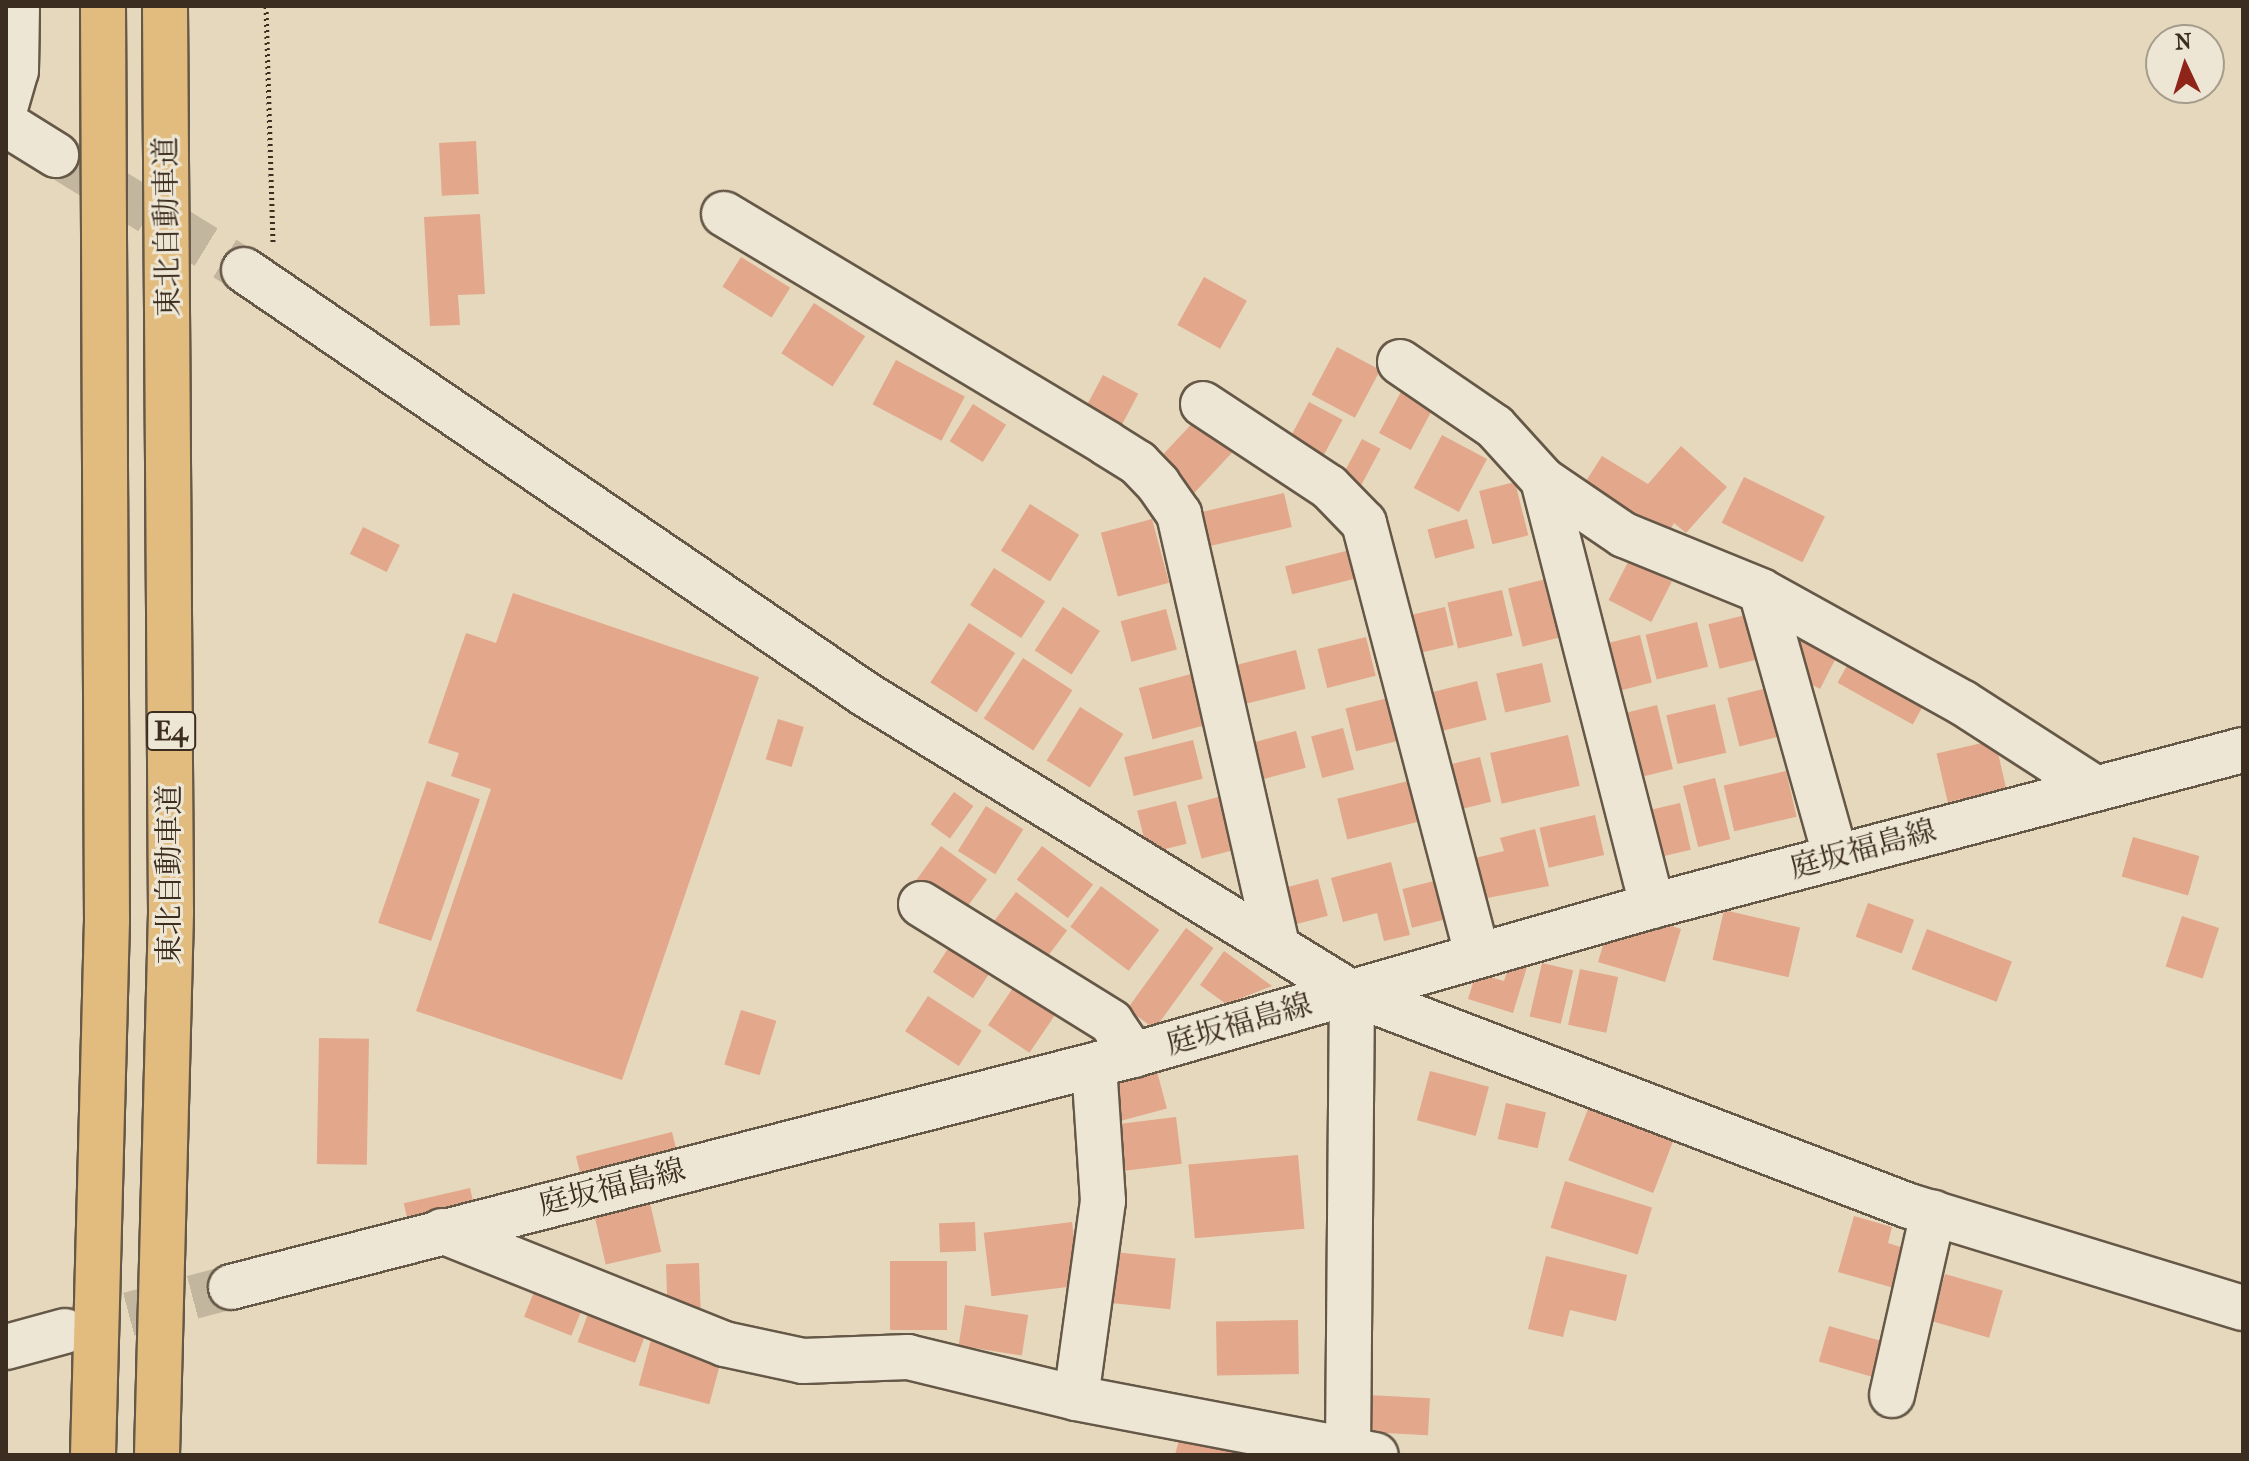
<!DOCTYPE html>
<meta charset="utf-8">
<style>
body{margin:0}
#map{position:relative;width:2249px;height:1461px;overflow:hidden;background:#e5d8bd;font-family:"IM FELL French Canon","Noto Serif JP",serif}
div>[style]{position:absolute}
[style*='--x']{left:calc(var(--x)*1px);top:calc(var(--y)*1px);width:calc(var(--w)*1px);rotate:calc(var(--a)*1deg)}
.building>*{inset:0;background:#e3a78b;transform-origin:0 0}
.secondary-tunnel>*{height:44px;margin-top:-22px;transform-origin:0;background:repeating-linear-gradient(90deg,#c3b69e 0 44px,transparent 0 66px)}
.path>*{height:5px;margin-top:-2.5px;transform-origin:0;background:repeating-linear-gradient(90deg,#3b2d20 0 2px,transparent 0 6px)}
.roads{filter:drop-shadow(2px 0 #665847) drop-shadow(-2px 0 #665847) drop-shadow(0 2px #665847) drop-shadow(0 -2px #665847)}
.street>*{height:44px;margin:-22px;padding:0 22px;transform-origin:22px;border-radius:22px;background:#eee6d4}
.secondary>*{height:44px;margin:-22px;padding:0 22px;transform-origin:22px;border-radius:22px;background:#eee6d4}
.highway>*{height:44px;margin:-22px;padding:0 22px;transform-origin:22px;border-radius:22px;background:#e2bc7e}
span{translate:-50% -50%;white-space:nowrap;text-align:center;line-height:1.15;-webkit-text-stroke:6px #eee6d4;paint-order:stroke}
.shield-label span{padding:2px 6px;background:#eee6d4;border:2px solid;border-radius:6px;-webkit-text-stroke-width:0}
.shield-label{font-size:28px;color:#3b2d20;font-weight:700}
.street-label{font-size:30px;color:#3b2d20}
.frame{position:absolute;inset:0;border:8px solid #3b2d20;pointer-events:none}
.north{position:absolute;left:2145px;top:24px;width:80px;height:80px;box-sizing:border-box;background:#eee6d4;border:2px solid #a69c8c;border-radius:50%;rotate:356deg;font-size:22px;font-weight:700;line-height:32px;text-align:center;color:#3b2d20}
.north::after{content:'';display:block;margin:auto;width:28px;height:36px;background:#8f2418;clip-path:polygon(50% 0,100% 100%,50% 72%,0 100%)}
</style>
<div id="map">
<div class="building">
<div style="left:476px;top:141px;width:53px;height:37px;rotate:87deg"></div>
<div style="clip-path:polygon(480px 214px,485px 294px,458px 295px,460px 325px,430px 326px,424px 217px)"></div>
<div style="left:741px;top:257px;width:58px;height:35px;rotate:32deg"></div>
<div style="left:1204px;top:277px;width:49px;height:55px;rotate:29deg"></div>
<div style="left:814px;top:303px;width:61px;height:60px;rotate:33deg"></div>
<div style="left:1337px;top:347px;width:49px;height:54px;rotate:28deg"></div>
<div style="left:896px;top:360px;width:78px;height:50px;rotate:28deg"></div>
<div style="left:1103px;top:375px;width:40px;height:47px;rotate:28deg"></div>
<div style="left:1403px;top:388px;width:36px;height:51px;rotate:28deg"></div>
<div style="left:1309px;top:402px;width:38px;height:54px;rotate:28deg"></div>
<div style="left:973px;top:404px;width:39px;height:44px;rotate:32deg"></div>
<div style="left:1200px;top:415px;width:49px;height:61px;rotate:43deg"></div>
<div style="left:1442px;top:435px;width:51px;height:60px;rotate:28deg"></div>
<div style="left:1362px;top:439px;width:21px;height:46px;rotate:28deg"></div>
<div style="clip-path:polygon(1681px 446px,1727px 487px,1686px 533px,1674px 523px,1662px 544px,1579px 492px,1602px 456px,1648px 484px)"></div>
<div style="left:1744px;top:477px;width:90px;height:51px;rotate:26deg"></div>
<div style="left:1515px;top:482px;width:55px;height:37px;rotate:76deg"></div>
<div style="left:1284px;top:493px;width:35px;height:92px;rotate:77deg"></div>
<div style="left:1030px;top:504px;width:58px;height:55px;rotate:32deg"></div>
<div style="left:1152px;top:519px;width:66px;height:53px;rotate:75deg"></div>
<div style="left:1467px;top:519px;width:30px;height:41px;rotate:75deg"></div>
<div style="left:363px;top:527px;width:41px;height:30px;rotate:26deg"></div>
<div style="left:1354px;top:549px;width:29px;height:71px;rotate:76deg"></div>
<div style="left:1629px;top:560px;width:48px;height:45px;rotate:27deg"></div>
<div style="left:994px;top:568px;width:61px;height:44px;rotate:33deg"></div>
<div style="left:1546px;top:579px;width:60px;height:39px;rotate:76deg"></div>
<div style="left:1502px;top:590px;width:47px;height:56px;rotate:77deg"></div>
<div style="clip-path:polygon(513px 593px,759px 677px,622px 1080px,416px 1011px,491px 789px,451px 776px,459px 753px,428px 743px,466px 633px,496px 643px)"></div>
<div style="left:1063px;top:607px;width:44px;height:52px;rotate:33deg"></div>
<div style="left:1445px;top:607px;width:39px;height:44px;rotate:77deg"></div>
<div style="left:1166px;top:609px;width:42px;height:47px;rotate:75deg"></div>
<div style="left:1753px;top:613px;width:46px;height:46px;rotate:76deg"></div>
<div style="left:1697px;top:622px;width:46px;height:53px;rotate:76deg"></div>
<div style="left:969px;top:623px;width:55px;height:71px;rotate:33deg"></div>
<div style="clip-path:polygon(1795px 626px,1840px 650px,1820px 689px,1794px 675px)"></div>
<div style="left:1640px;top:635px;width:49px;height:46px;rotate:76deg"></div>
<div style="left:1366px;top:637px;width:40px;height:50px;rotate:76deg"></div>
<div style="left:1296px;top:650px;width:40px;height:67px;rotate:76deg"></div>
<div style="left:1854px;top:653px;width:86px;height:34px;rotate:29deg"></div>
<div style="left:1023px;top:658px;width:59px;height:72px;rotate:33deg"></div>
<div style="left:1542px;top:663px;width:40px;height:47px;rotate:77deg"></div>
<div style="left:1191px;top:674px;width:53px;height:54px;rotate:75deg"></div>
<div style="left:1477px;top:681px;width:40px;height:64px;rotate:76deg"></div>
<div style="left:1771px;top:687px;width:50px;height:45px;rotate:76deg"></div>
<div style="left:1392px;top:697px;width:44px;height:48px;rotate:76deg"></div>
<div style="left:1715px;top:704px;width:50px;height:50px;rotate:77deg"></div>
<div style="left:1657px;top:705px;width:66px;height:46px;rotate:76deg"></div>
<div style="left:1080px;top:707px;width:51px;height:63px;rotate:32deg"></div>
<div style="left:778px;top:719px;width:27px;height:42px;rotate:17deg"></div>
<div style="left:1343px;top:728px;width:43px;height:33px;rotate:75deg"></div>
<div style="left:1296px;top:731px;width:38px;height:48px;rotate:75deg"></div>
<div style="left:1568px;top:735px;width:52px;height:80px;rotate:77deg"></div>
<div style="left:1193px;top:740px;width:40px;height:71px;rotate:76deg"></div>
<div style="left:1995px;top:740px;width:50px;height:60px;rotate:77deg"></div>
<div style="left:1480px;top:757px;width:46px;height:43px;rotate:76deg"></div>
<div style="left:1786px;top:771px;width:47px;height:64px;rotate:77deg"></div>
<div style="left:1715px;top:778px;width:63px;height:33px;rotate:76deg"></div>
<div style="left:427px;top:781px;width:56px;height:150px;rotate:19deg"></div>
<div style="left:1408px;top:781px;width:42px;height:73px;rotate:76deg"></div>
<div style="left:954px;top:792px;width:24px;height:40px;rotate:36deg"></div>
<div style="left:1226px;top:795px;width:55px;height:40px;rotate:75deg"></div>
<div style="left:1176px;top:801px;width:44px;height:40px;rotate:76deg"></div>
<div style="left:1680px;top:803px;width:48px;height:44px;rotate:77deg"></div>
<div style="left:986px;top:806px;width:44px;height:53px;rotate:32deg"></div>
<div style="left:1595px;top:815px;width:41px;height:57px;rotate:77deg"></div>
<div style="clip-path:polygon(1535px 829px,1549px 886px,1472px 901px,1463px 861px,1504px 851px,1500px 838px)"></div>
<div style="left:2133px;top:837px;width:69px;height:41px;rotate:16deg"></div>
<div style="left:941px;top:846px;width:57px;height:45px;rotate:36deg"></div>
<div style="left:1042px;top:846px;width:64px;height:42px;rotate:37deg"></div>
<div style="clip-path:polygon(1391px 862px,1410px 935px,1384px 941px,1377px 913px,1343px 922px,1331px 878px)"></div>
<div style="left:1446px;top:878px;width:40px;height:45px;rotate:76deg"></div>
<div style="left:1318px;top:879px;width:38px;height:36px;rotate:75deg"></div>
<div style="left:1101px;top:886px;width:73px;height:51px;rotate:37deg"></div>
<div style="left:1016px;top:892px;width:64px;height:46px;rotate:37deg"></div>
<div style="left:1868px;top:903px;width:49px;height:36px;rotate:20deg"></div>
<div style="left:1724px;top:910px;width:78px;height:51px;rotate:13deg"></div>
<div style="left:2182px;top:916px;width:39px;height:53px;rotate:18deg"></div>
<div style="clip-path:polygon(1659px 922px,1681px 929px,1665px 982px,1598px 962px,1605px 939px)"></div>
<div style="left:1186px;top:928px;width:34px;height:100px;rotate:36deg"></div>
<div style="left:1927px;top:929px;width:91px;height:43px;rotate:21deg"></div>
<div style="left:953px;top:941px;width:48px;height:37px;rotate:33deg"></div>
<div style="clip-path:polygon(1224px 951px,1272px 986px,1226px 1004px,1200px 985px)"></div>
<div style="clip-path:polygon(1510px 963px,1527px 967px,1513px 1013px,1468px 999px,1476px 973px,1504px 981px)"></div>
<div style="left:1542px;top:963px;width:32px;height:55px;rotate:13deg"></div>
<div style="left:1580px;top:969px;width:39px;height:57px;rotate:12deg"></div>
<div style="left:1021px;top:976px;width:50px;height:59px;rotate:34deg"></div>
<div style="left:928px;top:996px;width:64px;height:42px;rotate:33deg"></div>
<div style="left:741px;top:1010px;width:37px;height:57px;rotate:17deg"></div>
<div style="left:319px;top:1038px;width:50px;height:126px;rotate:1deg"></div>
<div style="left:1155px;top:1064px;width:46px;height:56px;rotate:75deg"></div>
<div style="left:1430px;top:1071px;width:61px;height:51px;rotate:15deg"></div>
<div style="left:1506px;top:1103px;width:41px;height:37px;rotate:13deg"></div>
<div style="left:1588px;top:1109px;width:91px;height:55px;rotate:21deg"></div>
<div style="left:1176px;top:1117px;width:47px;height:70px;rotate:83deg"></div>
<div style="left:672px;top:1132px;width:25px;height:99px;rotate:76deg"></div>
<div style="left:1298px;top:1155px;width:74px;height:110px;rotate:85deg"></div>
<div style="left:1565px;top:1181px;width:91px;height:49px;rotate:17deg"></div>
<div style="left:470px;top:1188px;width:18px;height:68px;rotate:77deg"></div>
<div style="left:650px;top:1203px;width:50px;height:57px;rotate:77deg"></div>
<div style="clip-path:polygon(1854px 1216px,1892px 1227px,1888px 1243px,1913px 1251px,1901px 1290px,1838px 1272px)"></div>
<div style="left:975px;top:1222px;width:29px;height:36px;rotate:88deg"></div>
<div style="left:1072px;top:1222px;width:64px;height:89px;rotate:83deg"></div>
<div style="left:1105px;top:1251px;width:71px;height:51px;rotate:6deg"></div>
<div style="clip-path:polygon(1546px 1256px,1627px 1275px,1616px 1321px,1570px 1310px,1563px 1337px,1528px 1329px)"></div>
<div style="left:947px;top:1261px;width:69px;height:57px;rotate:90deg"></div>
<div style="left:699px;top:1263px;width:46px;height:33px;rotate:88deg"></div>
<div style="left:1945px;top:1274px;width:60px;height:49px;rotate:16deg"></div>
<div style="left:536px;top:1287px;width:51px;height:32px;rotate:22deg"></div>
<div style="left:965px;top:1305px;width:64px;height:41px;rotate:9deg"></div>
<div style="left:589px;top:1311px;width:61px;height:33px;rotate:20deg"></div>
<div style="left:1298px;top:1320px;width:54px;height:82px;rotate:89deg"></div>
<div style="left:1829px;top:1326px;width:68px;height:37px;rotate:16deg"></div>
<div style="left:652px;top:1336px;width:73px;height:51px;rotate:15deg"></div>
<div style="left:1368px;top:1395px;width:62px;height:37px;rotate:3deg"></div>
<div style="clip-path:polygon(1180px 1436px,1250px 1454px,1250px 1455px,1175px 1455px)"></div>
</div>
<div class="secondary-tunnel">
<div style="--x:56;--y:155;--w:220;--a:31.5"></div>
<div style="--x:65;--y:1331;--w:172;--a:-14.8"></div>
</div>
<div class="path">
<div style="--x:266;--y:6;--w:238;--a:88.3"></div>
</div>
<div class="roads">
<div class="street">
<div style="--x:6;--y:105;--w:35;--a:-74"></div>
<div style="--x:16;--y:71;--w:65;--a:-89.1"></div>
<div style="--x:724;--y:214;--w:445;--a:30.9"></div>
<div style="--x:1106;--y:443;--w:38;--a:32"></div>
<div style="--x:1138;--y:463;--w:29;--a:46"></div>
<div style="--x:1158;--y:484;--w:37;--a:55"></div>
<div style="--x:1179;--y:514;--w:441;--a:77.2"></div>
<div style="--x:1400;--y:362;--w:115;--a:34.4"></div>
<div style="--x:1495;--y:427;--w:72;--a:47.8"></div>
<div style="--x:1543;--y:480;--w:440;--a:75.6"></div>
<div style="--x:1203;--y:404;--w:151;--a:33.4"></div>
<div style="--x:1329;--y:487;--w:50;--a:45.8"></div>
<div style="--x:1364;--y:523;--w:447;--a:75.3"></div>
<div style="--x:1543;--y:480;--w:98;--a:34.2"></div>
<div style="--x:1624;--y:535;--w:148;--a:22.2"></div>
<div style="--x:1761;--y:591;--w:231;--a:29"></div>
<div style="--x:1963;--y:703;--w:157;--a:32.8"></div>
<div style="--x:1761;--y:591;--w:276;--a:74.3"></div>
<div style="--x:921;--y:904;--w:224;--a:31.8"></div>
<div style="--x:1111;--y:1022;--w:40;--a:56"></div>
<div style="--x:442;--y:1231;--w:304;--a:21.8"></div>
<div style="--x:724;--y:1344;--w:81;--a:12.1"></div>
<div style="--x:803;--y:1361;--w:105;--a:-2.2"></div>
<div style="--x:908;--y:1357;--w:173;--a:13.7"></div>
<div style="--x:1076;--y:1398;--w:305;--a:10.8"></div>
<div style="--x:1892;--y:1395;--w:187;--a:-77.3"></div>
<div style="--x:1076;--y:1398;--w:199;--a:-82.2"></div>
<div style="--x:1103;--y:1201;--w:136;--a:-93.8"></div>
<div style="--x:1348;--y:1449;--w:456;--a:-89.5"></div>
<div style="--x:1352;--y:993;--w:596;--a:20.93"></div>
<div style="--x:1909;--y:1206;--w:349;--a:17"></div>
</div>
<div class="secondary">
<div style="--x:6;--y:124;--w:59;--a:31.8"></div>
<div style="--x:244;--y:270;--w:752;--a:34.32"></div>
<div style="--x:865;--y:694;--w:571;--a:31.55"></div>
<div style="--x:231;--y:1287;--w:931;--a:-14.42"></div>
<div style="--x:1133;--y:1055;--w:540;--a:-16.02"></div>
<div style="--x:1652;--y:906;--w:611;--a:-14.79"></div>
<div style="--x:6;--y:1347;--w:61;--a:-15.2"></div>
</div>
<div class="highway">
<div style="--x:93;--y:1455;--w:534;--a:-88.5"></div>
<div style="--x:107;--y:921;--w:915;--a:-90.25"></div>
<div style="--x:157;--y:1455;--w:543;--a:-88.52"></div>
<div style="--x:171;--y:912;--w:906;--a:-90.38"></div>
</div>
</div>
<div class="shield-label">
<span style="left:171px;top:731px">E4</span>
</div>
<div class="street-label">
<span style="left:168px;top:227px;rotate:-91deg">東北自動車道</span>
<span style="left:1863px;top:850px;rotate:-15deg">庭坂福島線</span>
<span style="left:170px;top:875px;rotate:-90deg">東北自動車道</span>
<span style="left:1239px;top:1025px;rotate:-16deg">庭坂福島線</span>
<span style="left:612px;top:1188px;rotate:-14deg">庭坂福島線</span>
</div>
<div class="frame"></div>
<div class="north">N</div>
</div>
